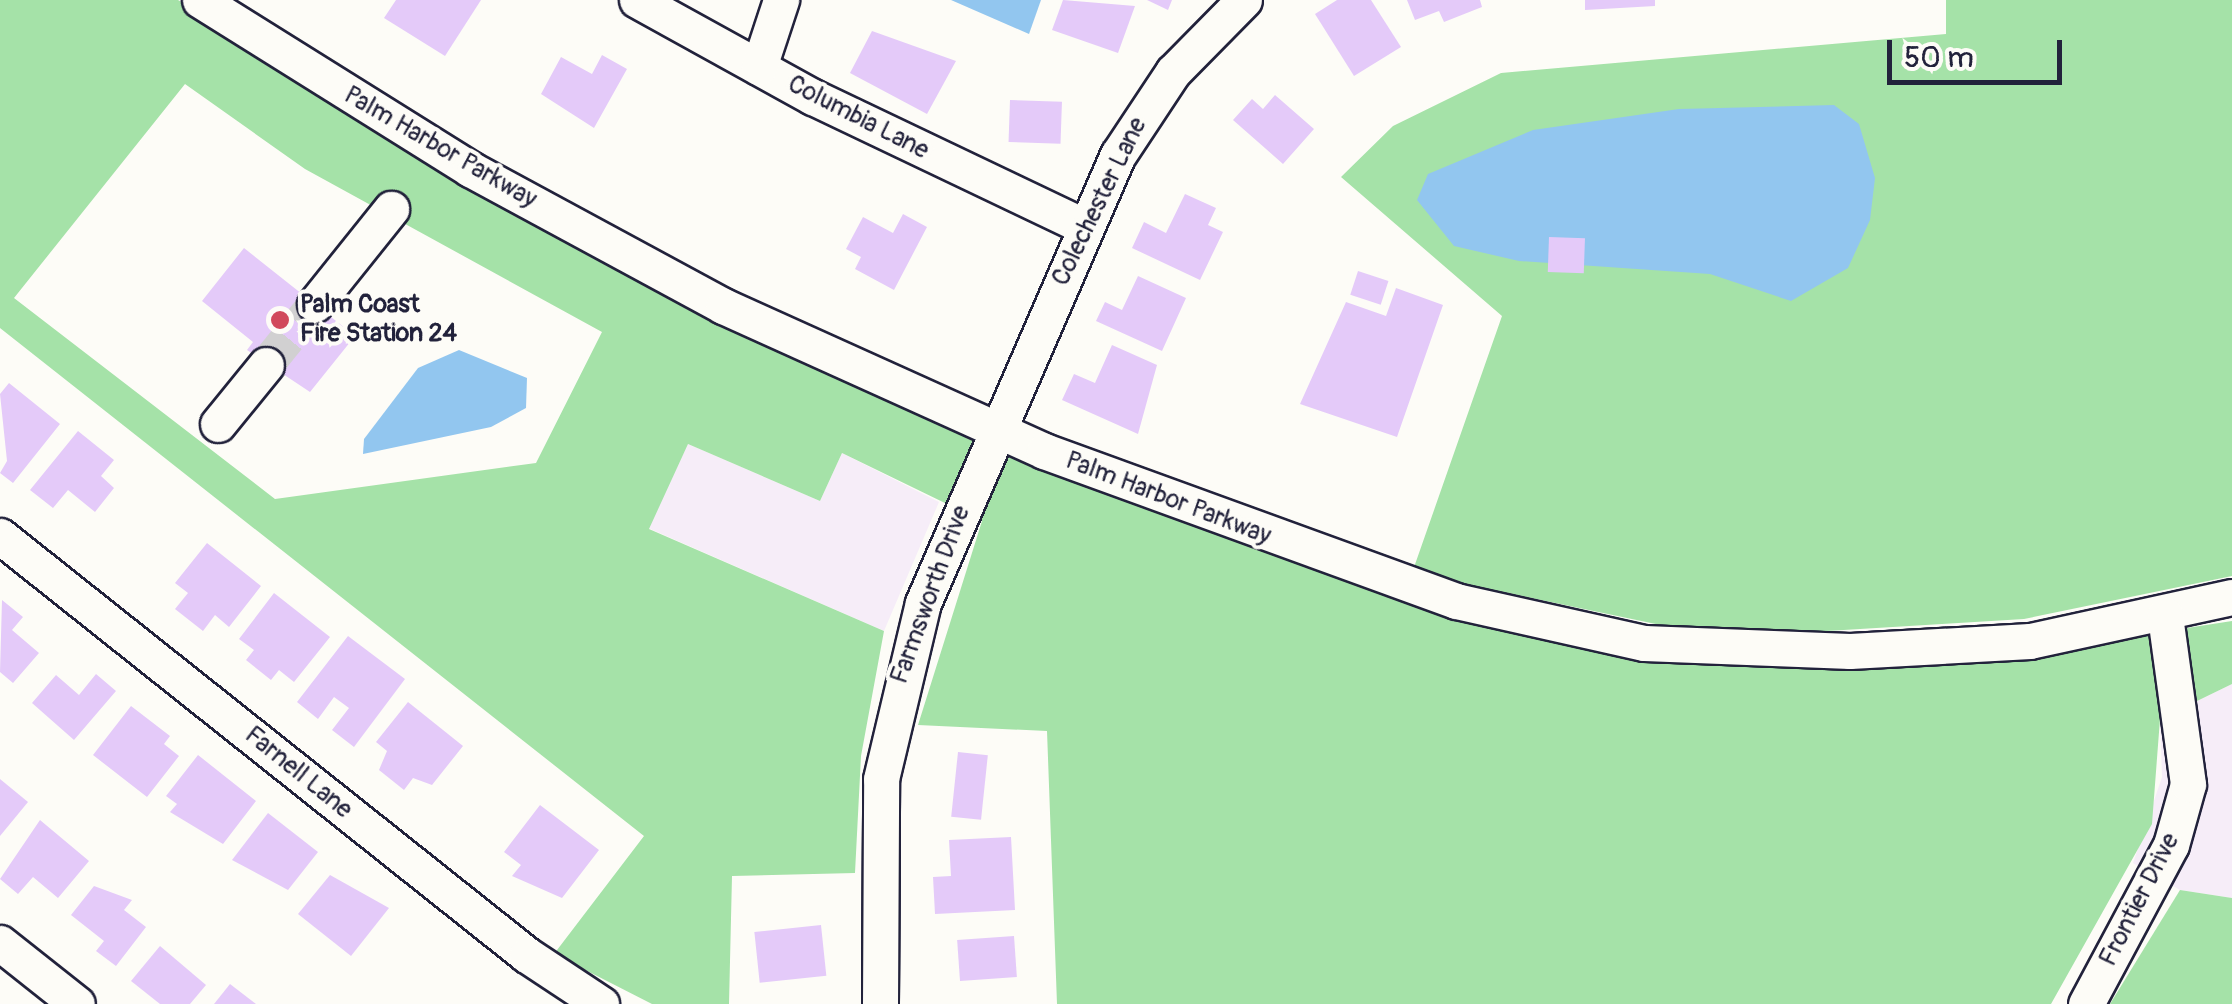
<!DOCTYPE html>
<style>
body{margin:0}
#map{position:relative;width:2232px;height:1004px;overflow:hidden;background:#fdfcf7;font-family:Pangolin,sans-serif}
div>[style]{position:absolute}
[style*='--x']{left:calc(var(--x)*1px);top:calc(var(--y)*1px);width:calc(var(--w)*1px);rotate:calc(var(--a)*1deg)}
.built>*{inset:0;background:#f6edf8}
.green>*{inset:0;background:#a5e2a8}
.water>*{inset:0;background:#92c6ef}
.building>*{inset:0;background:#e4caf9;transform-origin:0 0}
.minor-tunnel>*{height:35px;margin-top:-17.5px;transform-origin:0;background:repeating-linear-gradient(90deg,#d1d0d1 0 35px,transparent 0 53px)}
.roads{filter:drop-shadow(2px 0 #22223b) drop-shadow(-2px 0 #22223b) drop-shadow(0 2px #22223b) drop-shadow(0 -2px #22223b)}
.minor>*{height:35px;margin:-17.5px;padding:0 17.5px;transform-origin:17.5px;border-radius:17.5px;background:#fdfcf7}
.dots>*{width:28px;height:28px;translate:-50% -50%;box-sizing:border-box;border:5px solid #fdfcf7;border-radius:50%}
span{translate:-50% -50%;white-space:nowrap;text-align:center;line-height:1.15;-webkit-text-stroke:8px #fdfcf7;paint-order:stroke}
.street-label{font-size:25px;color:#22223b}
.poi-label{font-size:25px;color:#22223b;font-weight:700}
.left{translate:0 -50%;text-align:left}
.scale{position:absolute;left:1887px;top:40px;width:175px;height:45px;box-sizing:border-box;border:5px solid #22223b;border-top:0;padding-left:12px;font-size:30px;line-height:35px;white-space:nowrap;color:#22223b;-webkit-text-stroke:8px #fdfcf7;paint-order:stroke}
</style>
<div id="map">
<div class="built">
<div style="clip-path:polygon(688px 444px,820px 501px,842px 453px,939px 502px,884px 631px,648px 528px)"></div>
<div style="clip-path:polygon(2232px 684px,2232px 898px,2180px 890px,2133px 863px,2162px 777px,2160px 719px)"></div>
</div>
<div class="green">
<div style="clip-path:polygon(evenodd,0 0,178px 0,718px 317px,1494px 622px,1675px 663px,1981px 660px,2232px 621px,2232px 684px,2160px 719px,2152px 824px,2051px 1004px,1057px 1004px,1047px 731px,918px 725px,982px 521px,842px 453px,820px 501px,688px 444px,649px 529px,884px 631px,861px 756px,855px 873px,732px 876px,729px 1004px,652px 1004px,554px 954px,644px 836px,0 328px,0 0,185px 84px,305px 169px,602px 332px,536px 463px,275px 499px,14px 298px,185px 84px)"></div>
<div style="clip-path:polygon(1946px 0,2232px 0,2232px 576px,2024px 619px,1777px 634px,1675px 628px,1412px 573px,1502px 316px,1341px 177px,1393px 126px,1501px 73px,1946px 34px)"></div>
<div style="clip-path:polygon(2180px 890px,2232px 898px,2232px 1004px,2110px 1004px)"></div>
</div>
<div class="water">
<div style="clip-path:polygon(951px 0,1041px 0,1029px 34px)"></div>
<div style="clip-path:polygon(1834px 105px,1859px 124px,1875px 178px,1870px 220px,1848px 268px,1791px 301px,1710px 274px,1519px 261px,1454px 246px,1417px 200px,1428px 174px,1533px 130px,1679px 109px)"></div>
<div style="clip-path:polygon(459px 350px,527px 378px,526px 408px,491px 427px,363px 454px,364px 439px,418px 368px)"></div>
</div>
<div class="building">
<div style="clip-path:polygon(396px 0,481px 0,445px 56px,384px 18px)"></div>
<div style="clip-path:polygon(1063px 0,1135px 6px,1118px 53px,1052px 30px)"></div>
<div style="clip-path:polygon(1147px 0,1172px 0,1168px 10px)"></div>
<div style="clip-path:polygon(1337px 0,1371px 0,1401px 47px,1354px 76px,1315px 14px)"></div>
<div style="clip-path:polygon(1407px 0,1480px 0,1482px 7px,1444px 22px,1439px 11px,1415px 20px)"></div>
<div style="clip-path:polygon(1585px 0,1655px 0,1655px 6px,1585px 10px)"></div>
<div style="clip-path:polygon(872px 31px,956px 61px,927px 114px,850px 73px)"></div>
<div style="clip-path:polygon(602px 55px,627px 69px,594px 128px,541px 94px,561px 57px,592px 74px)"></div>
<div style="clip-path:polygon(1275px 95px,1314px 129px,1283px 164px,1233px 120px,1252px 99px,1263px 109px)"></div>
<div style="left:1010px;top:100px;width:52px;height:42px;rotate:2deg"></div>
<div style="clip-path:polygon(1185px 194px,1216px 208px,1208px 225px,1223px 232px,1200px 280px,1132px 248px,1144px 222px,1166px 233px)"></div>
<div style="clip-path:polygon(903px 214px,927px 227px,894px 290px,855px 269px,861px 257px,846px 249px,863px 217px,893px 233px)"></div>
<div style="left:1549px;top:237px;width:36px;height:35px;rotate:2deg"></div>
<div style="clip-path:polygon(244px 248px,355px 336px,310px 392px,247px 350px,253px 342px,202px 301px)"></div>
<div style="left:1358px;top:271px;width:32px;height:25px;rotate:18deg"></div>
<div style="clip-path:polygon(1138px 276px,1186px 298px,1162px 351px,1096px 321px,1105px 302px,1122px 310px)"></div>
<div style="clip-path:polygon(1396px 288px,1443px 305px,1397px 437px,1300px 404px,1346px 302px,1386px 316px)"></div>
<div style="clip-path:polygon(1112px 345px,1157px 365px,1138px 434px,1062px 400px,1074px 374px,1095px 383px)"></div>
<div style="clip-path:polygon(9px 383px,60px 424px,13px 483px,0 473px,7px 461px,0 394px)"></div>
<div style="clip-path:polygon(78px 431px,114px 460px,101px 476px,114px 488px,95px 512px,68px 490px,53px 508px,30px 490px)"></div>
<div style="clip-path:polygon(207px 543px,261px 586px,229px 627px,215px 615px,203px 631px,175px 609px,188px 593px,175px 583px)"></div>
<div style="clip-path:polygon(274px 593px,330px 637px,294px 682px,279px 670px,271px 680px,246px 660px,254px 650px,239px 639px)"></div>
<div style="clip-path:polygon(2px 600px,23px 617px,12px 630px,39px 653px,13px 683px,0 672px)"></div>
<div style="clip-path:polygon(348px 636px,405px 679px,354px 747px,332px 730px,349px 708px,334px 697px,318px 719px,297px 702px)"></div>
<div style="clip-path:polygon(96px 674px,116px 691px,74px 740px,32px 703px,56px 675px,79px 695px)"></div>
<div style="clip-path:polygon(408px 702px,463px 746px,432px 785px,413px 778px,404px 790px,379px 770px,387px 751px,376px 742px)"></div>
<div style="clip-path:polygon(131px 706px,170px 736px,164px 744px,179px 756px,147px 797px,93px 755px)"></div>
<div style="left:958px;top:752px;width:30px;height:65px;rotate:6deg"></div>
<div style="clip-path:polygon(198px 755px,256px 801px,223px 844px,170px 812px,177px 804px,166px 796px)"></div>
<div style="clip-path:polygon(0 779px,28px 802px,0 836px)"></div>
<div style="clip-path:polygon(540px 805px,599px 850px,562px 898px,512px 876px,521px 865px,504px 852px)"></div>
<div style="clip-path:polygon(268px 813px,318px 852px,288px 890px,232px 860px)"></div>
<div style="clip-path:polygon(40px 820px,89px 861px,58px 898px,33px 877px,18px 894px,0 879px)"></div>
<div style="clip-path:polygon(1011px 837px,1015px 910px,935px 914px,933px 877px,951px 876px,949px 840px)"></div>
<div style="clip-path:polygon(330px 875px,389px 908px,351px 956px,298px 914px)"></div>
<div style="clip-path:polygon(94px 886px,132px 900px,124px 910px,146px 927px,116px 966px,96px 951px,104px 941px,71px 915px)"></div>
<div style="left:821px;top:925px;width:51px;height:67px;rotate:84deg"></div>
<div style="left:1014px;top:936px;width:41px;height:57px;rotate:86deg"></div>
<div style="clip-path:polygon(160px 946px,206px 985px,190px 1004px,160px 1004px,131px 981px)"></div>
<div style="clip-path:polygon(230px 984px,256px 1004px,214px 1004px)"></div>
</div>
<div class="minor-tunnel">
<div style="--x:266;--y:365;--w:78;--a:-51.2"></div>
</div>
<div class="roads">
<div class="minor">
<div style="--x:200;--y:0;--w:319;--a:32"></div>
<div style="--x:470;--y:169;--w:288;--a:28.4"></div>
<div style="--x:723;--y:306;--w:352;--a:24.3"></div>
<div style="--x:1044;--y:451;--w:438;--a:20"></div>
<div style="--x:1456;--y:601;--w:193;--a:12.6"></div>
<div style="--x:1644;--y:643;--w:206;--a:2.2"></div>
<div style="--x:1850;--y:651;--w:180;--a:-3.2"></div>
<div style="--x:2030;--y:641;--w:207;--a:-12.3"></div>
<div style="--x:637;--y:0;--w:201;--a:28.9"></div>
<div style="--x:813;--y:97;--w:300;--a:25.5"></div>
<div style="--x:759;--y:67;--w:71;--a:-71.8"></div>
<div style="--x:315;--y:304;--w:122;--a:-51.3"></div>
<div style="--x:218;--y:424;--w:76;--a:-50.9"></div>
<div style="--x:0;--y:536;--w:673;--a:38.49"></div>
<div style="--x:527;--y:955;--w:89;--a:33.5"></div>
<div style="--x:0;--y:943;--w:98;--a:38.4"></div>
<div style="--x:880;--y:1004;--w:225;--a:-89.7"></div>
<div style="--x:881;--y:779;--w:181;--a:-76.6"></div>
<div style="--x:923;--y:603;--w:489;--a:-66.5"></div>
<div style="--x:1118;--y:155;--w:100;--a:-56.5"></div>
<div style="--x:1173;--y:72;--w:101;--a:-45.4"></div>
<div style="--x:2086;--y:1004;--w:180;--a:-61.9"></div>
<div style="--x:2171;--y:845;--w:63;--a:-74.4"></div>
<div style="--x:2188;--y:784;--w:171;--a:-97.8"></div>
</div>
</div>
<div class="dots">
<div style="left:280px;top:320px;background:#d1495b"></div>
</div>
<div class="street-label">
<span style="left:858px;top:118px;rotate:27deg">Columbia Lane</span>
<span style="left:440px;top:148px;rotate:30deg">Palm Harbor Parkway</span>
<span style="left:1100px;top:202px;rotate:-64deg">Colechester Lane</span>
<span style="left:1168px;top:499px;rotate:21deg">Palm Harbor Parkway</span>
<span style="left:931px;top:595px;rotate:-70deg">Farmsworth Drive</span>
<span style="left:298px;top:773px;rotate:39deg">Farnell Lane</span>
<span style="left:2140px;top:900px;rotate:-63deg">Frontier Drive</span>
</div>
<div class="poi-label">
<span class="left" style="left:300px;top:320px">Palm Coast<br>Fire Station 24</span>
</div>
<div class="scale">50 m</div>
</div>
